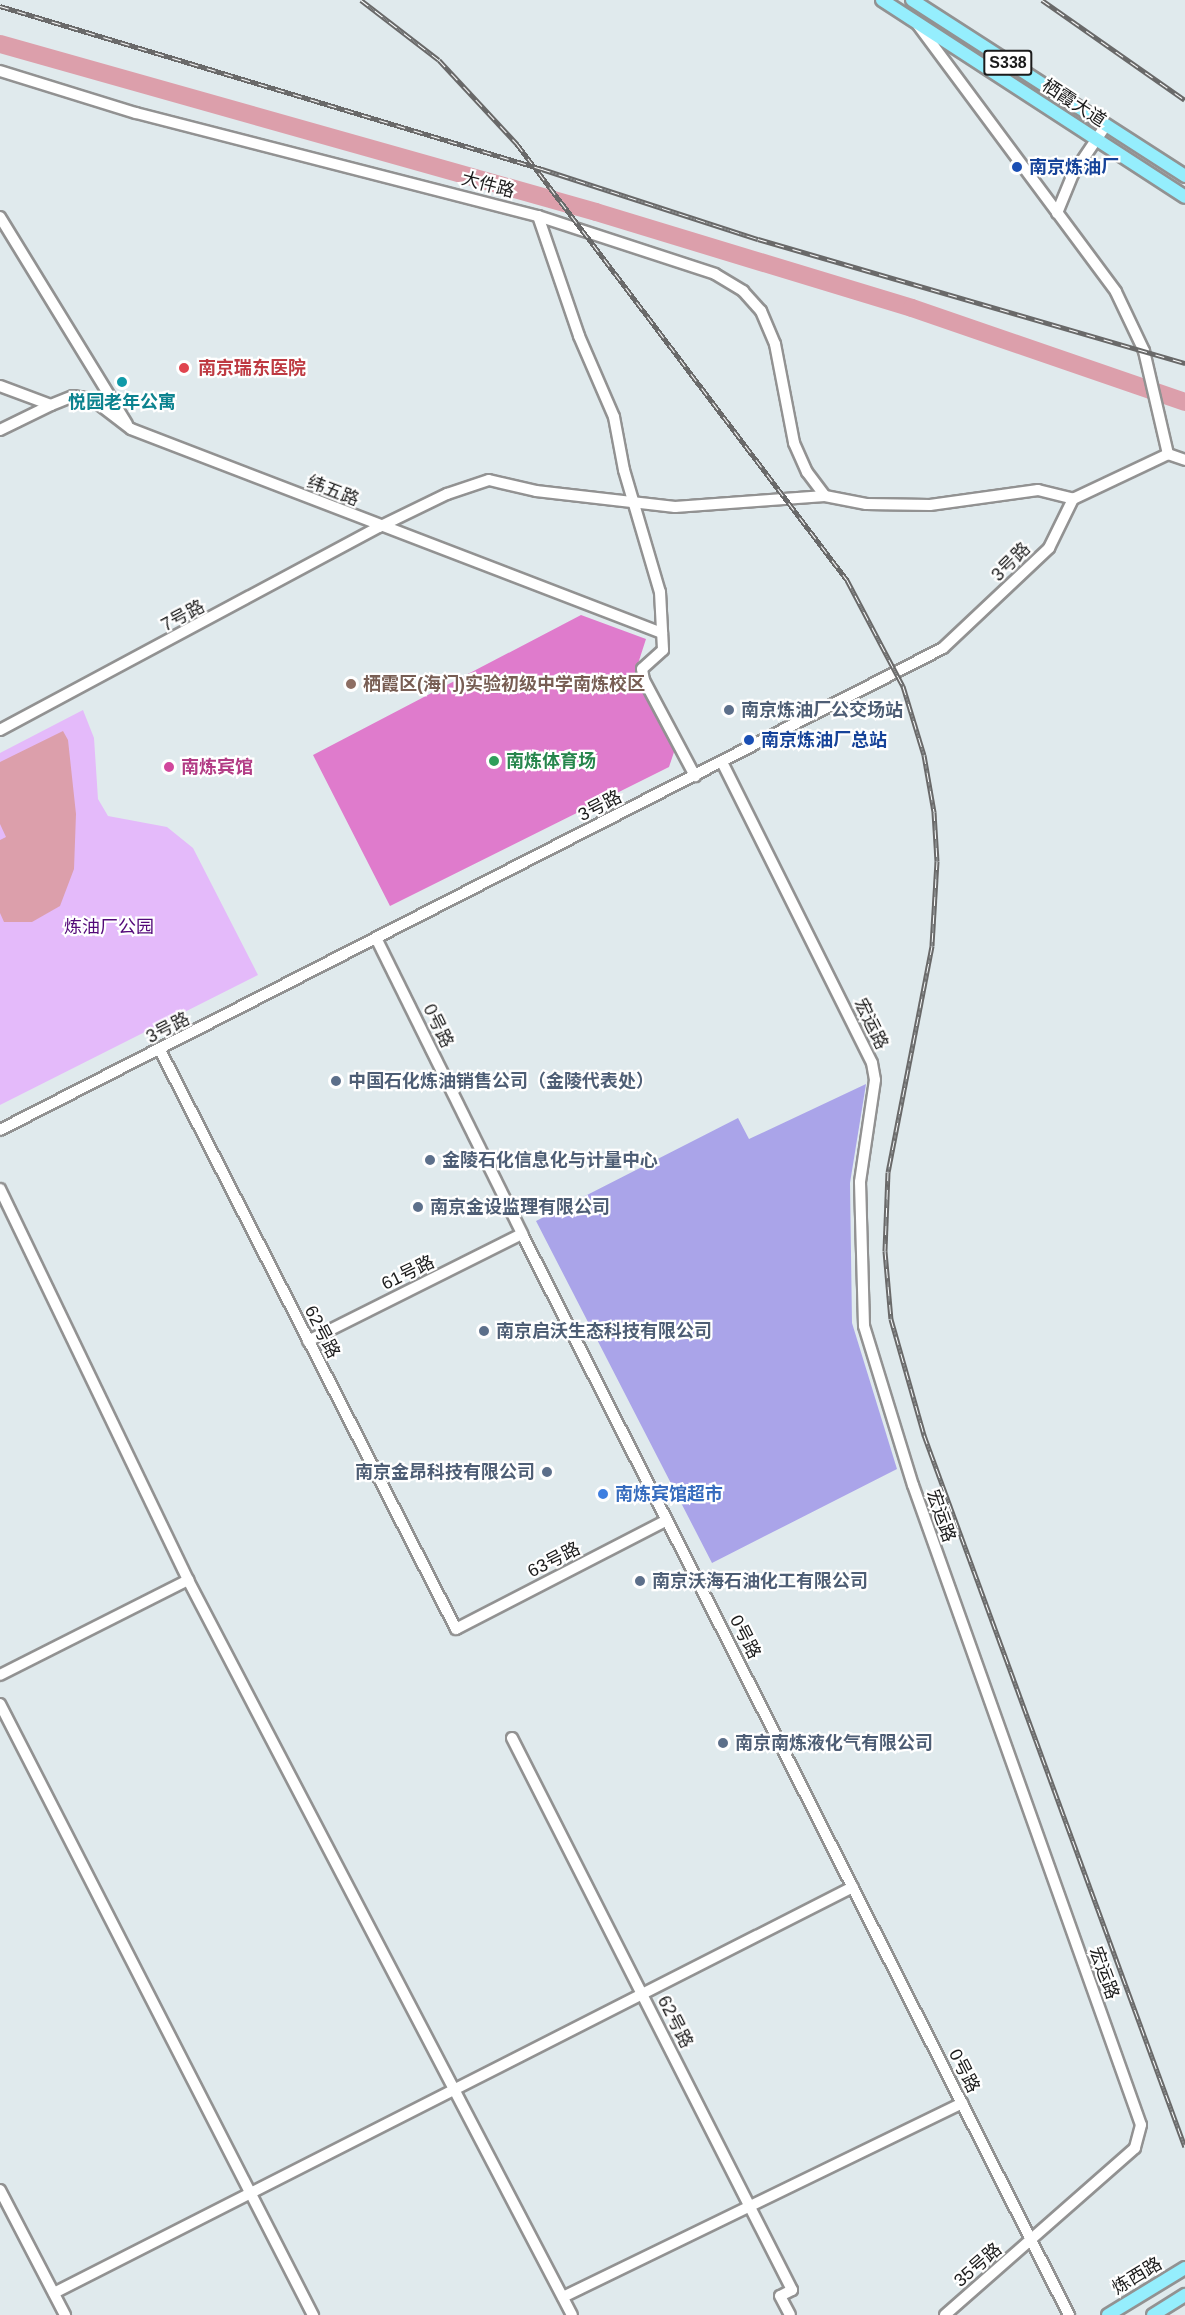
<!DOCTYPE html>
<meta charset="utf-8">
<style>
body{margin:0}
#map{position:relative;width:1185px;height:2315px;overflow:hidden;background:#e0eaed;font-family:Helvetica,"Noto Sans SC",sans-serif}
div>[style]{position:absolute}
[style*='--x']{left:calc(var(--x)*1px);top:calc(var(--y)*1px);width:calc(var(--w)*1px);rotate:calc(var(--a)*1deg)}
.grass>*{inset:0;background:#aaa4e9}
.park>*{inset:0;background:#e4bafa}
.pitch>*{inset:0;background:#df7bcc}
.water>*{inset:0;background:#dc9fab}
.river>*{height:18px;margin:-9px;padding:0 9px;transform-origin:9px;border-radius:9px;background:#dc9fab}
.roads{filter:drop-shadow(2px 0 #929292) drop-shadow(-2px 0 #929292) drop-shadow(0 2px #929292) drop-shadow(0 -2px #929292)}
.minor>*{height:10px;margin:-5px;padding:0 5px;transform-origin:5px;border-radius:5px;background:#fff}
.major>*{height:12px;margin:-6px;padding:0 6px;transform-origin:6px;border-radius:6px;background:#95eefd}
.rail>*{height:5px;margin-top:-2.5px;transform-origin:0;background:repeating-linear-gradient(90deg,#fff 0 9px,#696969 0 18px);box-sizing:border-box;border-block:2px solid #696969}
.dots>*{width:16px;height:16px;translate:-50% -50%;box-sizing:border-box;border:3px solid #fff;border-radius:50%}
span{translate:-50% -50%;white-space:nowrap;text-align:center;line-height:1.15;-webkit-text-stroke:4.5px #fff;paint-order:stroke}
.shield-label span{padding:2px 4px;background:#fff;border:2px solid;border-radius:4px;-webkit-text-stroke-width:0}
.shield-label{font-size:16px;color:#1b1b1b;font-weight:700}
.street-label{font-size:18px;color:#1b1b1b}
.transit-label{font-size:18px;color:#164399;font-weight:700}
.left{translate:0 -50%;text-align:left}
.health-label{font-size:18px;color:#be3a42;font-weight:700}
.culture-label{font-size:18px;color:#0d838f;font-weight:700}
.education-label{font-size:18px;color:#785e54;font-weight:700}
.service-label{font-size:18px;color:#4e5e75;font-weight:700}
.right{translate:-100% -50%;text-align:right}
.leisure-label{font-size:18px;color:#27864d;font-weight:700}
.hotel-label{font-size:18px;color:#b23c85;font-weight:700}
.park-label{font-size:18px;color:#530979}
.shop-label{font-size:18px;color:#366cbe;font-weight:700}
</style>
<div id="map">
<div class="grass">
<div style="clip-path:polygon(866px 1084px,850px 1183px,852px 1323px,897px 1469px,712px 1563px,536px 1221px,738px 1118px,749px 1139px)"></div>
</div>
<div class="park">
<div style="clip-path:polygon(83px 710px,94px 738px,98px 799px,108px 816px,167px 827px,193px 848px,258px 975px,0 1105px,0 753px)"></div>
</div>
<div class="pitch">
<div style="clip-path:polygon(581px 615px,646px 639px,635px 673px,675px 749px,669px 767px,390px 906px,313px 755px)"></div>
</div>
<div class="water">
<div style="clip-path:polygon(63px 731px,68px 740px,76px 814px,74px 869px,60px 906px,32px 922px,4px 922px,0 913px,0 840px,6px 837px,0 824px,0 762px)"></div>
</div>
<div class="river">
<div style="--x:0;--y:44;--w:619;--a:15.74"></div>
<div style="--x:596;--y:212;--w:330;--a:16.9"></div>
<div style="--x:912;--y:308;--w:289;--a:19"></div>
</div>
<div class="roads">
<div class="minor">
<div style="--x:918;--y:25;--w:332;--a:53.4"></div>
<div style="--x:1116;--y:292;--w:65;--a:64.6"></div>
<div style="--x:1144;--y:351;--w:106;--a:76.9"></div>
<div style="--x:0;--y:71;--w:142;--a:17.2"></div>
<div style="--x:136;--y:113;--w:415;--a:14.4"></div>
<div style="--x:538;--y:216;--w:186;--a:18.1"></div>
<div style="--x:715;--y:274;--w:33;--a:31"></div>
<div style="--x:743;--y:291;--w:27;--a:48"></div>
<div style="--x:761;--y:311;--w:36;--a:67"></div>
<div style="--x:775;--y:344;--w:101;--a:79.1"></div>
<div style="--x:794;--y:443;--w:32;--a:66"></div>
<div style="--x:807;--y:472;--w:30;--a:53"></div>
<div style="--x:1057;--y:213;--w:42;--a:-67.7"></div>
<div style="--x:1073;--y:174;--w:59;--a:-56"></div>
<div style="--x:538;--y:216;--w:127;--a:71.1"></div>
<div style="--x:579;--y:336;--w:88;--a:66.6"></div>
<div style="--x:614;--y:417;--w:54;--a:79.3"></div>
<div style="--x:624;--y:470;--w:127;--a:73.6"></div>
<div style="--x:660;--y:592;--w:58;--a:87"></div>
<div style="--x:663;--y:650;--w:28;--a:138"></div>
<div style="--x:642;--y:669;--w:11;--a:80"></div>
<div style="--x:644;--y:680;--w:109;--a:62"></div>
<div style="--x:0;--y:217;--w:243;--a:58.5"></div>
<div style="--x:0;--y:386;--w:54;--a:20.4"></div>
<div style="--x:51;--y:405;--w:24;--a:-22"></div>
<div style="--x:73;--y:396;--w:19;--a:9"></div>
<div style="--x:92;--y:399;--w:49;--a:37.6"></div>
<div style="--x:131;--y:429;--w:569;--a:21.02"></div>
<div style="--x:0;--y:430;--w:57;--a:-26.1"></div>
<div style="--x:1168;--y:454;--w:18;--a:19"></div>
<div style="--x:0;--y:730;--w:430;--a:-28.2"></div>
<div style="--x:379;--y:527;--w:76;--a:-25.9"></div>
<div style="--x:447;--y:494;--w:44;--a:-18.4"></div>
<div style="--x:489;--y:480;--w:48;--a:13.2"></div>
<div style="--x:536;--y:491;--w:140;--a:6.6"></div>
<div style="--x:675;--y:507;--w:150;--a:-4.2"></div>
<div style="--x:825;--y:496;--w:42;--a:11"></div>
<div style="--x:866;--y:504;--w:64;--a:0.9"></div>
<div style="--x:930;--y:505;--w:109;--a:-7.9"></div>
<div style="--x:1038;--y:490;--w:36;--a:14"></div>
<div style="--x:722;--y:762;--w:336;--a:63.5"></div>
<div style="--x:872;--y:1063;--w:17;--a:80"></div>
<div style="--x:875;--y:1080;--w:103;--a:98.4"></div>
<div style="--x:860;--y:1182;--w:144;--a:88.4"></div>
<div style="--x:864;--y:1326;--w:166;--a:72.9"></div>
<div style="--x:913;--y:1485;--w:679;--a:70.39"></div>
<div style="--x:1141;--y:2125;--w:24;--a:105"></div>
<div style="--x:1135;--y:2148;--w:253;--a:138.7"></div>
<div style="--x:377;--y:940;--w:328;--a:63.7"></div>
<div style="--x:522;--y:1234;--w:1212;--a:63.16"></div>
<div style="--x:160;--y:1050;--w:650;--a:62.92"></div>
<div style="--x:456;--y:1629;--w:237;--a:-27.3"></div>
<div style="--x:0;--y:1130;--w:1059;--a:-27.07"></div>
<div style="--x:943;--y:648;--w:146;--a:-43.3"></div>
<div style="--x:1049;--y:548;--w:55;--a:-63.9"></div>
<div style="--x:1073;--y:499;--w:105;--a:-25.3"></div>
<div style="--x:0;--y:1189;--w:434;--a:64.3"></div>
<div style="--x:188;--y:1580;--w:829;--a:62.42"></div>
<div style="--x:308;--y:1341;--w:239;--a:-26.6"></div>
<div style="--x:0;--y:1675;--w:211;--a:-26.8"></div>
<div style="--x:0;--y:1704;--w:687;--a:62.88"></div>
<div style="--x:512;--y:1738;--w:619;--a:63.1"></div>
<div style="--x:792;--y:2290;--w:13;--a:153"></div>
<div style="--x:780;--y:2296;--w:21;--a:62"></div>
<div style="--x:0;--y:2190;--w:141;--a:62.5"></div>
<div style="--x:54;--y:2293;--w:896;--a:-26.94"></div>
<div style="--x:563;--y:2297;--w:444;--a:-25.9"></div>
</div>
<div class="major">
<div style="--x:882;--y:0;--w:361;--a:33"></div>
<div style="--x:912;--y:0;--w:325;--a:32.8"></div>
<div style="--x:1108;--y:2315;--w:90;--a:-31.4"></div>
<div style="--x:1153;--y:2315;--w:38;--a:-32"></div>
</div>
</div>
<div class="rail">
<div style="--x:361;--y:0;--w:98;--a:37.6"></div>
<div style="--x:439;--y:60;--w:115;--a:47.1"></div>
<div style="--x:517;--y:144;--w:547;--a:52.88"></div>
<div style="--x:847;--y:580;--w:120;--a:62.2"></div>
<div style="--x:903;--y:686;--w:72;--a:73.1"></div>
<div style="--x:924;--y:755;--w:58;--a:80"></div>
<div style="--x:934;--y:812;--w:49;--a:86.5"></div>
<div style="--x:937;--y:861;--w:85;--a:93.4"></div>
<div style="--x:932;--y:946;--w:230;--a:101"></div>
<div style="--x:888;--y:1172;--w:79;--a:92.2"></div>
<div style="--x:885;--y:1251;--w:68;--a:85"></div>
<div style="--x:891;--y:1319;--w:121;--a:74.1"></div>
<div style="--x:924;--y:1435;--w:758;--a:69.87"></div>
<div style="--x:1042;--y:0;--w:174;--a:35"></div>
<div style="--x:0;--y:6;--w:566;--a:16.74"></div>
<div style="--x:542;--y:169;--w:227;--a:18"></div>
<div style="--x:758;--y:239;--w:445;--a:16.2"></div>
</div>
<div class="dots">
<div style="left:1017px;top:167px;background:#1a4fb4"></div>
<div style="left:184px;top:368px;background:#e0444e"></div>
<div style="left:122px;top:382px;background:#0f9aa8"></div>
<div style="left:351px;top:684px;background:#8d6e63"></div>
<div style="left:729px;top:710px;background:#5c6f8a"></div>
<div style="left:749px;top:740px;background:#1a4fb4"></div>
<div style="left:494px;top:761px;background:#2e9e5b"></div>
<div style="left:169px;top:767px;background:#d1479c"></div>
<div style="left:336px;top:1081px;background:#5c6f8a"></div>
<div style="left:430px;top:1160px;background:#5c6f8a"></div>
<div style="left:418px;top:1207px;background:#5c6f8a"></div>
<div style="left:484px;top:1331px;background:#5c6f8a"></div>
<div style="left:547px;top:1472px;background:#5c6f8a"></div>
<div style="left:603px;top:1494px;background:#3f7fe0"></div>
<div style="left:640px;top:1581px;background:#5c6f8a"></div>
<div style="left:723px;top:1743px;background:#5c6f8a"></div>
</div>
<div class="shield-label">
<span style="left:1008px;top:63px">S338</span>
</div>
<div class="street-label">
<span style="left:1074px;top:103px;rotate:33deg">栖霞大道</span>
<span style="left:488px;top:185px;rotate:15deg">大件路</span>
<span style="left:333px;top:491px;rotate:21deg">纬五路</span>
<span style="left:1011px;top:562px;rotate:-45deg">3号路</span>
<span style="left:183px;top:616px;rotate:-28deg">7号路</span>
<span style="left:600px;top:806px;rotate:-27deg">3号路</span>
<span style="left:871px;top:1024px;rotate:64deg">宏运路</span>
<span style="left:438px;top:1026px;rotate:64deg">0号路</span>
<span style="left:168px;top:1028px;rotate:-27deg">3号路</span>
<span style="left:408px;top:1273px;rotate:-26deg">61号路</span>
<span style="left:322px;top:1332px;rotate:63deg">62号路</span>
<span style="left:941px;top:1516px;rotate:71deg">宏运路</span>
<span style="left:554px;top:1560px;rotate:-27deg">63号路</span>
<span style="left:745px;top:1637px;rotate:63deg">0号路</span>
<span style="left:1104px;top:1973px;rotate:70deg">宏运路</span>
<span style="left:675px;top:2022px;rotate:63deg">62号路</span>
<span style="left:964px;top:2071px;rotate:63deg">0号路</span>
<span style="left:978px;top:2265px;rotate:-41deg">35号路</span>
<span style="left:1137px;top:2276px;rotate:-31deg">炼西路</span>
</div>
<div class="transit-label">
<span class="left" style="left:1029px;top:167px">南京炼油厂</span>
<span class="left" style="left:761px;top:740px">南京炼油厂总站</span>
</div>
<div class="health-label">
<span class="left" style="left:198px;top:368px">南京瑞东医院</span>
</div>
<div class="culture-label">
<span style="left:122px;top:402px">悦园老年公寓</span>
</div>
<div class="education-label">
<span class="left" style="left:363px;top:684px">栖霞区(海门)实验初级中学南炼校区</span>
</div>
<div class="service-label">
<span class="left" style="left:741px;top:710px">南京炼油厂公交场站</span>
<span class="left" style="left:348px;top:1081px">中国石化炼油销售公司（金陵代表处）</span>
<span class="left" style="left:442px;top:1160px">金陵石化信息化与计量中心</span>
<span class="left" style="left:430px;top:1207px">南京金设监理有限公司</span>
<span class="left" style="left:496px;top:1331px">南京启沃生态科技有限公司</span>
<span class="right" style="left:535px;top:1472px">南京金昂科技有限公司</span>
<span class="left" style="left:652px;top:1581px">南京沃海石油化工有限公司</span>
<span class="left" style="left:735px;top:1743px">南京南炼液化气有限公司</span>
</div>
<div class="leisure-label">
<span class="left" style="left:506px;top:761px">南炼体育场</span>
</div>
<div class="hotel-label">
<span class="left" style="left:181px;top:767px">南炼宾馆</span>
</div>
<div class="park-label">
<span style="left:109px;top:927px">炼油厂公园</span>
</div>
<div class="shop-label">
<span class="left" style="left:615px;top:1494px">南炼宾馆超市</span>
</div>
</div>
